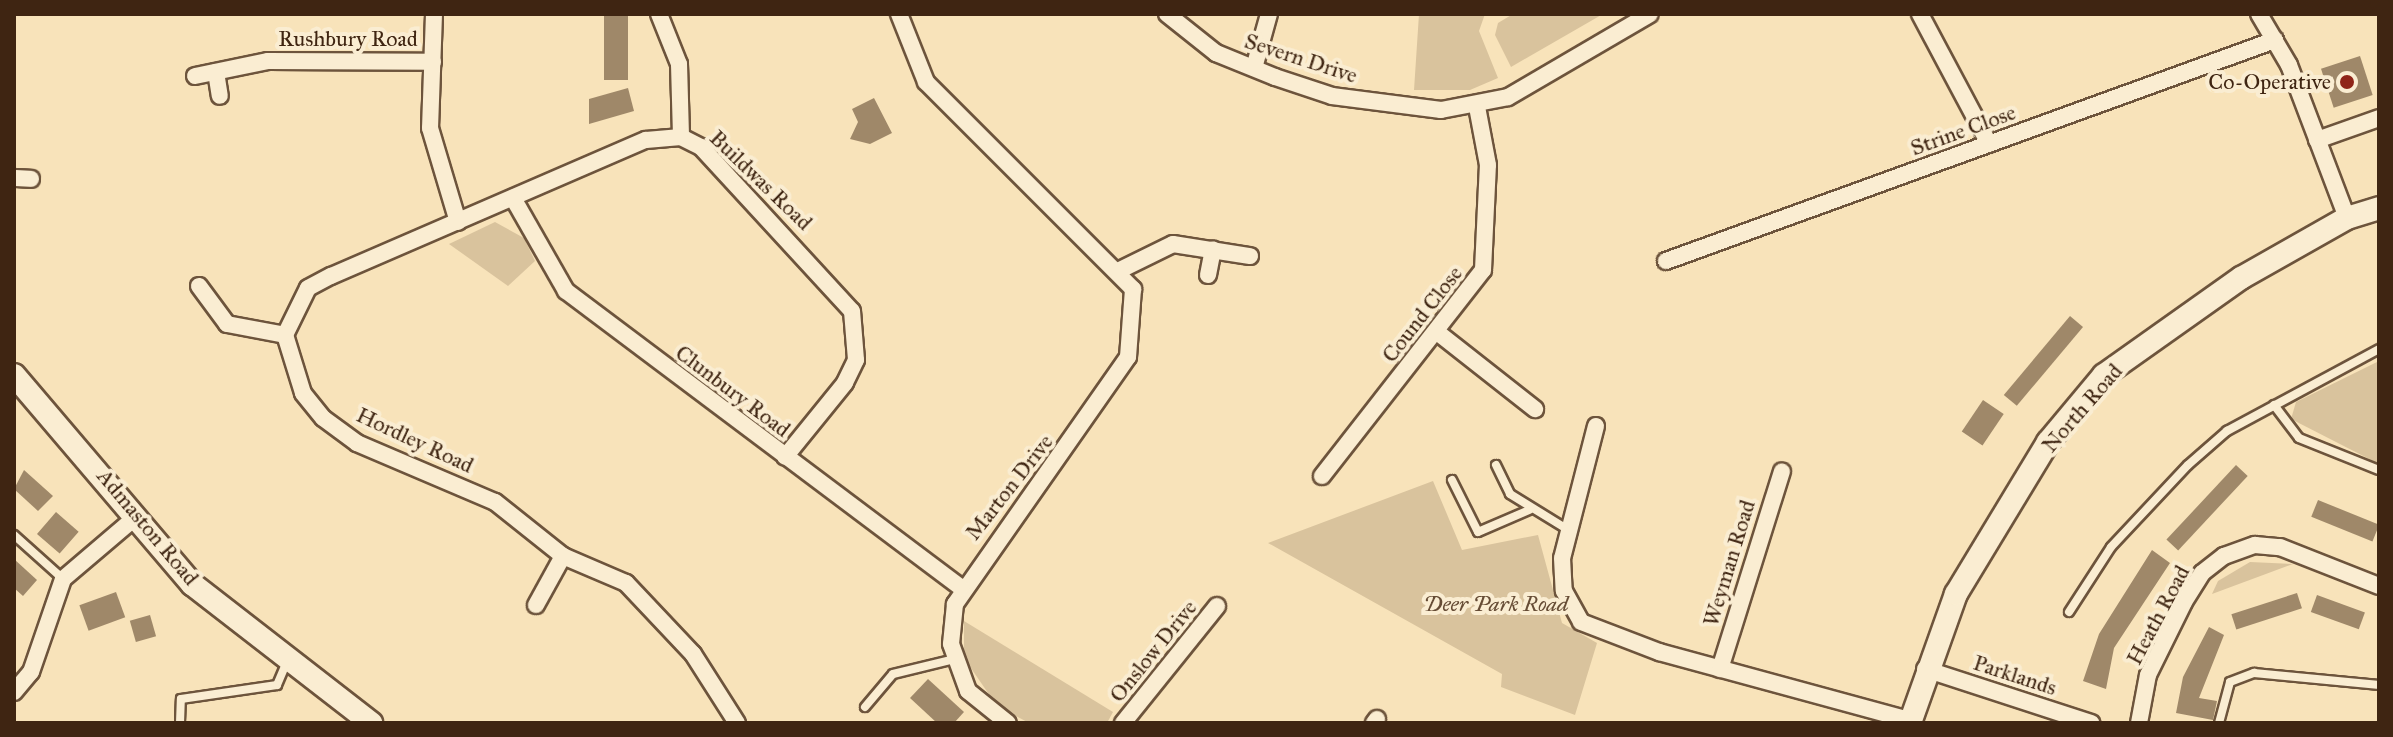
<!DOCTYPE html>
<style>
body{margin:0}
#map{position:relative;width:2393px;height:737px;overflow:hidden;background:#f8e3ba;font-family:"IM FELL Great Primer",serif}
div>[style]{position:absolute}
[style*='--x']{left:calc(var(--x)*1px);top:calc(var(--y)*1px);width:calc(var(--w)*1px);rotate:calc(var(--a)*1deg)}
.green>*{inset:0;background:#d9c39d}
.building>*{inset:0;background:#9f8869;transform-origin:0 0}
.roads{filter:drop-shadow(2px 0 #6d543c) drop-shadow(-2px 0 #6d543c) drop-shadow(0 2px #6d543c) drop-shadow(0 -2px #6d543c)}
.lane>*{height:8px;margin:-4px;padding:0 4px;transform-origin:4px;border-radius:4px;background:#faedd2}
.street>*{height:16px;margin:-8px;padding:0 8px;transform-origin:8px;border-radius:8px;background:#faedd2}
.secondary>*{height:22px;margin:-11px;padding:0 11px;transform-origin:11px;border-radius:11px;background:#faedd2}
.dots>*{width:22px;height:22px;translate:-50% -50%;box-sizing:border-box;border:4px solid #faedd2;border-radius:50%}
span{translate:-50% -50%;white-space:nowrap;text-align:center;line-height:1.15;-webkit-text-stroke:8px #faedd2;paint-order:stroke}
.street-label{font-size:22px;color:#3f2512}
.poi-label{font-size:22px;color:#3f2512}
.right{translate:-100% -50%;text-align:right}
.park-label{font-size:22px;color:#664c35;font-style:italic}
.frame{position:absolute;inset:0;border:16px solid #3f2512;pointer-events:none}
</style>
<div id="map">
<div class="green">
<div style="clip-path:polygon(1419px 14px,1485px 14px,1479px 31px,1498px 78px,1470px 90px,1414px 90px)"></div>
<div style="clip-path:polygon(1513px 14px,1603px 14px,1511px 67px,1495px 35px,1498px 23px)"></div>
<div style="clip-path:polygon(495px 222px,524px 238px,535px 261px,508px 286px,449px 244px)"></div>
<div style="clip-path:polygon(2379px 361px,2379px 464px,2291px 419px,2296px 402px)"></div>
<div style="clip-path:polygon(1433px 481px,1462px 550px,1538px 535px,1562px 623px,1597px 643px,1575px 715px,1501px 687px,1502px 674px,1268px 543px)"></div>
<div style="clip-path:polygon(2250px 562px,2293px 564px,2212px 594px,2218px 581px)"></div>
<div style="clip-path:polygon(964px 621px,1113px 712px,1107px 723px,1029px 723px,997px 706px,964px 658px)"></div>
</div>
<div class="building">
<div style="left:604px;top:14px;width:24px;height:66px"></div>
<div style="left:2360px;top:56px;width:41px;height:41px;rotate:72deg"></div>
<div style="clip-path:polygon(628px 88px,634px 111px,589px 124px,589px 99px)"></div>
<div style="clip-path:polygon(874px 98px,892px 133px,870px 144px,850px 139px,858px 122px,852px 109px)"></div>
<div style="left:2070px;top:316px;width:17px;height:103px;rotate:40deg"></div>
<div style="left:1983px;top:400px;width:25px;height:38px;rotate:34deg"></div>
<div style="left:2236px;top:465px;width:16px;height:102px;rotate:43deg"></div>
<div style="clip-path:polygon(24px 470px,53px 496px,38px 511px,14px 489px)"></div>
<div style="left:2318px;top:500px;width:66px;height:18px;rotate:22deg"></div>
<div style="left:56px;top:512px;width:30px;height:29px;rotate:41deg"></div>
<div style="clip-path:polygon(2152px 550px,2170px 563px,2114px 648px,2106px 689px,2083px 681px,2099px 634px)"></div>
<div style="clip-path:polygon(14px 559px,37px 580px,23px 596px,14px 588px)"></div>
<div style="left:116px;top:592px;width:27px;height:39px;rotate:70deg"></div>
<div style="left:2297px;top:593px;width:16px;height:69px;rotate:72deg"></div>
<div style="left:2317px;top:595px;width:51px;height:18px;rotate:20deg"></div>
<div style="left:150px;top:615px;width:22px;height:21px;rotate:74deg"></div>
<div style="clip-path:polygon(2209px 627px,2224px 635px,2199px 698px,2217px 701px,2213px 720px,2176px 713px,2183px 677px)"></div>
<div style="clip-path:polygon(928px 679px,964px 712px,954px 723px,937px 723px,910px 698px)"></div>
</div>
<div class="roads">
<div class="lane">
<div style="--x:2274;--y:405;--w:41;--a:52.9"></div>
<div style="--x:2299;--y:438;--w:86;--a:21.8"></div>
<div style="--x:1496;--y:465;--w:32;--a:64"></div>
<div style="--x:1510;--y:494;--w:67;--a:31.6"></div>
<div style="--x:1452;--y:480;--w:58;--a:63.4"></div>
<div style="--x:1478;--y:532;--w:56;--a:-23.3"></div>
<div style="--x:14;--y:535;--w:66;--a:41.9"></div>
<div style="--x:2069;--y:612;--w:77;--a:-57.1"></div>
<div style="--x:2111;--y:547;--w:112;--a:-46.8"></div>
<div style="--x:2188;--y:465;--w:52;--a:-41.1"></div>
<div style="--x:2227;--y:431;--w:173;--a:-28.3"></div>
<div style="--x:865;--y:707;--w:43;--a:-49.7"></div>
<div style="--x:893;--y:674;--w:64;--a:-13.6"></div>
<div style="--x:180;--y:723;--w:24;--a:-88"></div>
<div style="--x:181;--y:699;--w:97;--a:-8.3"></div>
<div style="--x:277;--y:685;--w:25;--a:-67"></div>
<div style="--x:2219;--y:723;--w:42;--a:-75"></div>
<div style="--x:2230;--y:682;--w:26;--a:-21"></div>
<div style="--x:2254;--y:673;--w:126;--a:5.5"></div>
</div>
<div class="street">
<div style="--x:434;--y:14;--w:114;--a:92"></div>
<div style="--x:430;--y:128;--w:98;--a:73.4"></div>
<div style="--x:659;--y:14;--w:54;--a:68.2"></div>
<div style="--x:679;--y:64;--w:73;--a:88.4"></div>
<div style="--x:899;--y:14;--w:73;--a:68.3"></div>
<div style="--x:926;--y:82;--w:293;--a:45"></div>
<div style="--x:1133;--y:289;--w:68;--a:94.2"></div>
<div style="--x:1128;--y:357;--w:302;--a:125"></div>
<div style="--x:955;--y:604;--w:40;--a:95.7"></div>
<div style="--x:951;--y:644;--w:50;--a:70.1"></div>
<div style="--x:968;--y:691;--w:51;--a:38.7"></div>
<div style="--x:1167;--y:14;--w:63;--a:38.5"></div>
<div style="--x:1216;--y:53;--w:64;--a:22.1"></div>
<div style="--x:1275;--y:77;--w:60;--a:18.4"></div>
<div style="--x:1332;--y:96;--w:110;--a:7.3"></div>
<div style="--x:1441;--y:110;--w:68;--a:-11"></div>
<div style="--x:1508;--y:97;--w:164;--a:-30.3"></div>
<div style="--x:1920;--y:14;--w:147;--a:62"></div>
<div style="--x:2259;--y:14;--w:59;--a:59.5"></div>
<div style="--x:2289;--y:65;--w:164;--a:69.2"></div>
<div style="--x:1254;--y:68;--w:56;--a:-74.5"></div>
<div style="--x:216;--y:72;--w:24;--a:81"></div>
<div style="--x:195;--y:76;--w:75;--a:-11.6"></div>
<div style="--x:268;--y:61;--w:165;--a:0.3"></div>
<div style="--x:2317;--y:140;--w:66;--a:-19.5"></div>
<div style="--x:14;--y:178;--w:17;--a:3"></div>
<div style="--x:513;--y:198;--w:107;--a:60.3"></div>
<div style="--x:566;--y:291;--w:494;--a:36.9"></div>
<div style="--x:1666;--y:261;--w:648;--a:-19.95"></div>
<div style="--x:1120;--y:270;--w:59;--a:-26.1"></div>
<div style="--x:1173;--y:244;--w:78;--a:8.9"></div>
<div style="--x:1208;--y:275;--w:26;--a:-79"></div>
<div style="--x:199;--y:286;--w:47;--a:53.6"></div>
<div style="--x:227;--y:324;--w:59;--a:10.7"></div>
<div style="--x:1437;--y:332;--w:125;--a:38.2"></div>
<div style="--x:1596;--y:426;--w:136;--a:104.4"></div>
<div style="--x:1562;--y:558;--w:33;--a:87"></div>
<div style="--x:1564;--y:591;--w:35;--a:61"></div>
<div style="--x:1581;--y:622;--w:84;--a:21"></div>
<div style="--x:1659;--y:652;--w:260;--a:15.2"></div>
<div style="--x:1322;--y:476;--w:261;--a:-52"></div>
<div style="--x:1483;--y:270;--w:105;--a:-87.3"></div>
<div style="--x:1488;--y:165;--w:59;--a:-100.7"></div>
<div style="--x:536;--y:605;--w:56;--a:-61.1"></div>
<div style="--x:1720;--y:669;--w:207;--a:-72.6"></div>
<div style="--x:1925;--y:669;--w:175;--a:18"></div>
<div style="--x:14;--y:692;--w:26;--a:-50"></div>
<div style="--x:31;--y:672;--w:98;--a:-71"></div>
<div style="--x:63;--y:579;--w:97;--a:-40.4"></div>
<div style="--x:737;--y:723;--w:82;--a:-122.5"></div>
<div style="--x:693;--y:654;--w:98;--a:-133.3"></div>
<div style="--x:626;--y:583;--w:69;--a:-156.8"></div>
<div style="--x:563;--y:556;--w:87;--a:-141.5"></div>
<div style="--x:495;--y:502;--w:150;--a:-156.9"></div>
<div style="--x:357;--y:443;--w:42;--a:-143.7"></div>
<div style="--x:323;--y:418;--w:32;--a:-129"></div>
<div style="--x:303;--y:393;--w:61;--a:-107.2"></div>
<div style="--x:285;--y:335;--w:52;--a:-63.9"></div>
<div style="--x:308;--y:288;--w:26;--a:-28"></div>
<div style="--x:331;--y:276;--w:343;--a:-23.4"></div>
<div style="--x:646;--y:140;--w:35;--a:-5"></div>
<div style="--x:681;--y:137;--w:22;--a:27"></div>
<div style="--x:701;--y:147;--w:223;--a:47.4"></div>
<div style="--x:852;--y:311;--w:49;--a:85.3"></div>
<div style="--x:856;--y:360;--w:25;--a:116"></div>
<div style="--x:845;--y:383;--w:95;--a:129"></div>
<div style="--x:1123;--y:723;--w:150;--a:-51.2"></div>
<div style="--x:1374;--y:723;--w:5;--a:-53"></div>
<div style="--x:2139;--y:723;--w:49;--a:-79.4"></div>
<div style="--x:2148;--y:675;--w:81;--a:-63.7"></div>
<div style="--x:2184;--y:602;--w:34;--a:-58"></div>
<div style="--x:2202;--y:573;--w:28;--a:-38"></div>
<div style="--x:2224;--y:556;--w:33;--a:-20"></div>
<div style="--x:2255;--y:545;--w:25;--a:5"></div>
<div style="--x:2280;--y:547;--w:106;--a:21.5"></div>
</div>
<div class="secondary">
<div style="--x:14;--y:375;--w:275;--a:49.6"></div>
<div style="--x:192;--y:584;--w:227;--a:37.8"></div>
<div style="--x:1910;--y:723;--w:137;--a:-70.4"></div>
<div style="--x:1956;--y:594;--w:178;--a:-58.8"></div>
<div style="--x:2048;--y:442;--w:87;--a:-50.1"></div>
<div style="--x:2104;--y:375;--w:168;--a:-35.3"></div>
<div style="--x:2241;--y:278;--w:122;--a:-29.5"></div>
<div style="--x:2347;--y:218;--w:34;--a:-17"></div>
</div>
</div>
<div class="dots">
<div style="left:2347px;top:82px;background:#8f2418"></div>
</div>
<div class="street-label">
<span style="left:348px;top:39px">Rushbury Road</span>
<span style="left:1301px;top:58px;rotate:18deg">Severn Drive</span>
<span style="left:1963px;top:130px;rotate:-20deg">Strine Close</span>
<span style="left:761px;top:180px;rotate:44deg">Buildwas Road</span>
<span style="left:1422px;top:314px;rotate:-52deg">Cound Close</span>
<span style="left:733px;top:391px;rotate:37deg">Clunbury Road</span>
<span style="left:2082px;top:408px;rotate:-49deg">North Road</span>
<span style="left:415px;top:440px;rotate:25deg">Hordley Road</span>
<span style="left:1009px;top:487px;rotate:-52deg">Marton Drive</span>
<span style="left:148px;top:527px;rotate:50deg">Admaston Road</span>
<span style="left:1729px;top:563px;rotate:-73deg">Weyman Road</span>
<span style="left:2158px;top:615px;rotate:-62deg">Heath Road</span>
<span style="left:1153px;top:651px;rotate:-51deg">Onslow Drive</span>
<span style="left:2015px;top:675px;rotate:18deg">Parklands</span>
</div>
<div class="poi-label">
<span class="right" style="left:2331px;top:82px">Co-Operative</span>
</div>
<div class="park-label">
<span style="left:1496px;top:604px">Deer Park Road</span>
</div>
<div class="frame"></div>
</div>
